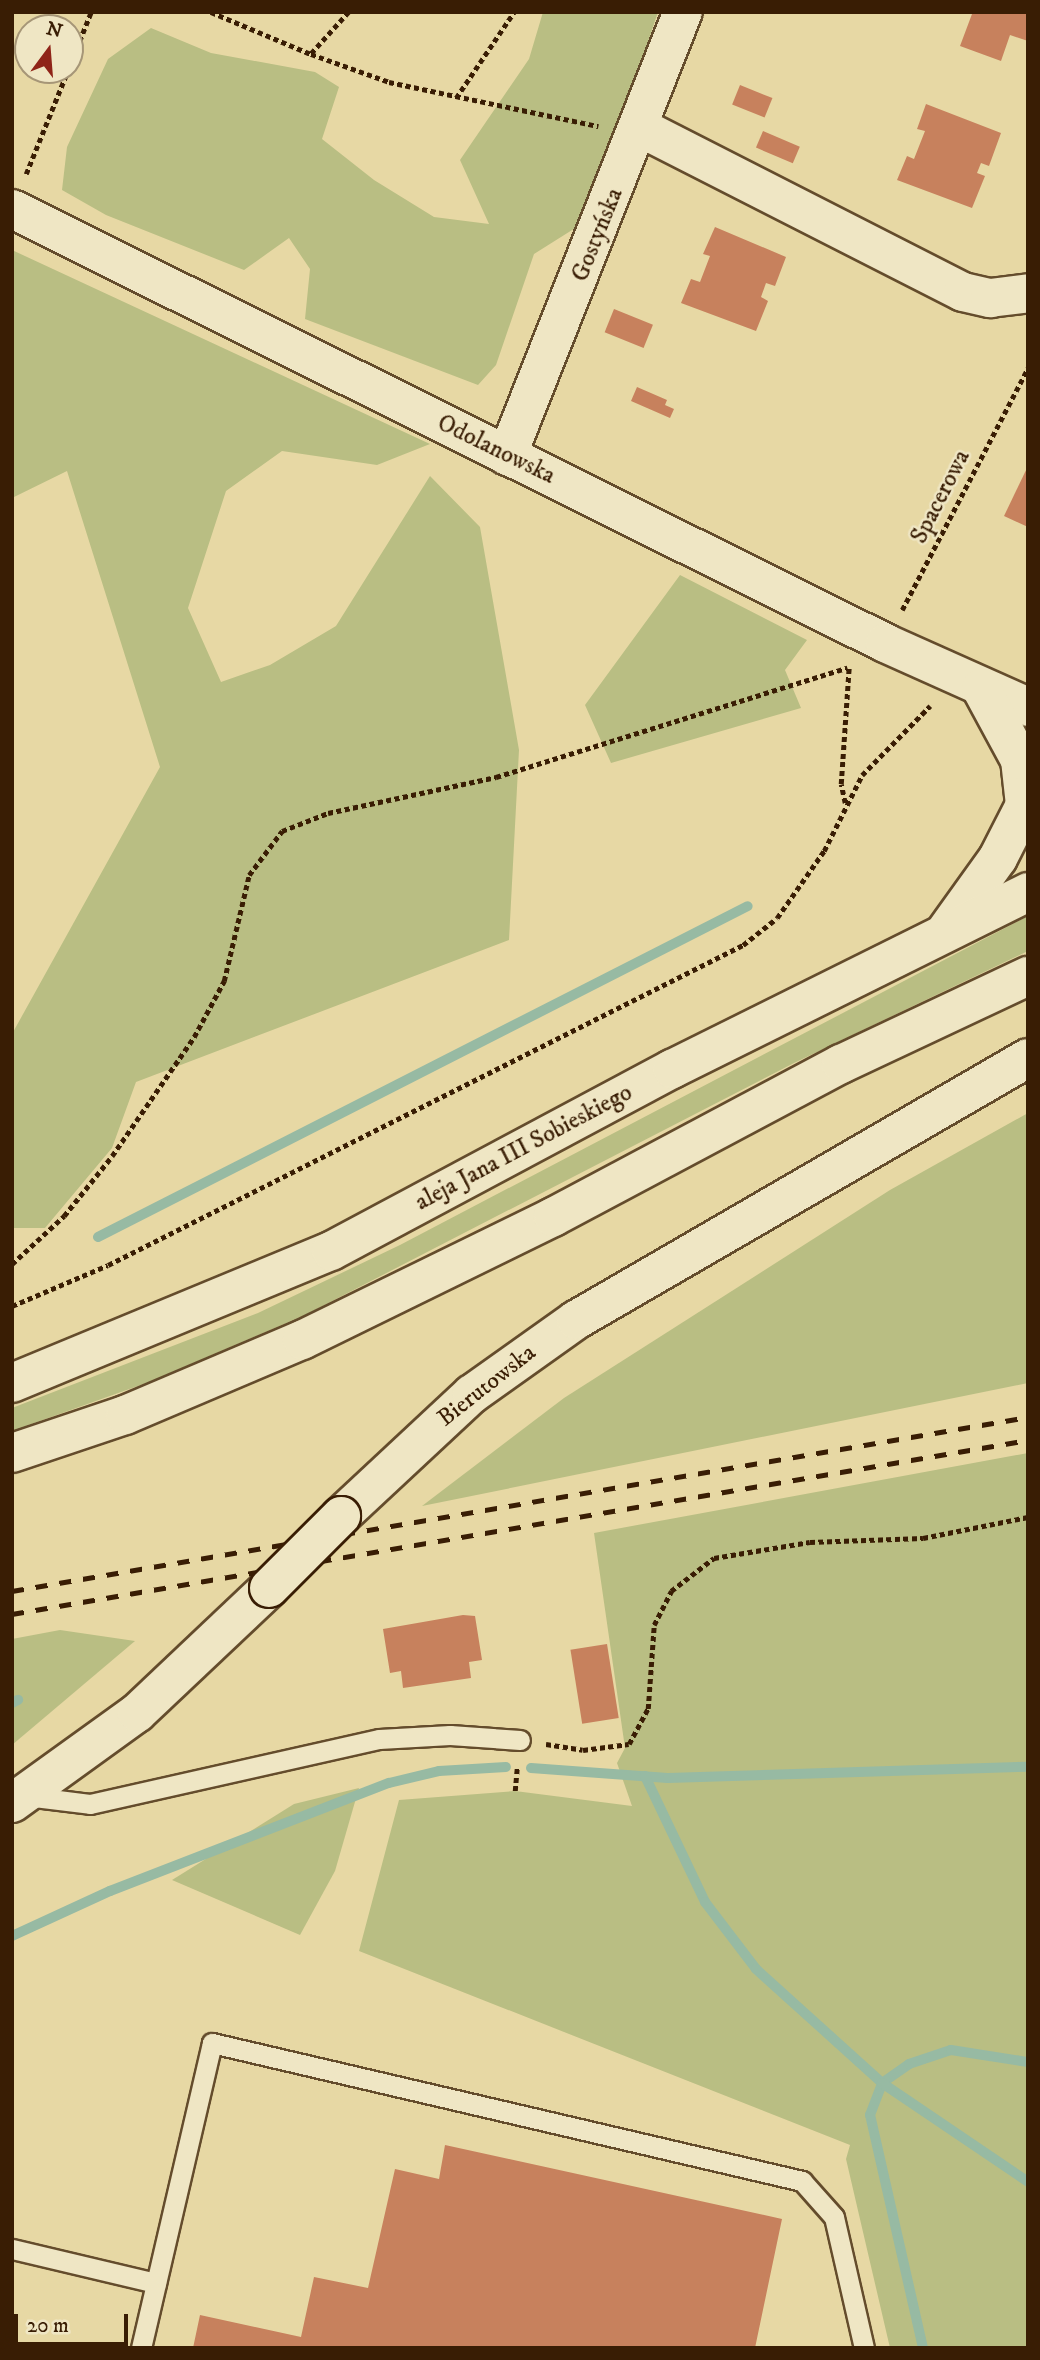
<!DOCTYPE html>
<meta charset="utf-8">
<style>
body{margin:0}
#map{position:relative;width:1040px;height:2360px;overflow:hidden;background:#e7d8a4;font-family:"IM FELL DW Pica",serif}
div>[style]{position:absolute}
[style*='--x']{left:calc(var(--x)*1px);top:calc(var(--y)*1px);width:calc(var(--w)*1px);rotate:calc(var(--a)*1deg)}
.green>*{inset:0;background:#b9be83}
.stream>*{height:10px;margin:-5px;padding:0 5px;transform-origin:5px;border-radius:5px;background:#97baa3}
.building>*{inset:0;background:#c7815d;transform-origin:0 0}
.path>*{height:4.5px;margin-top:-2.25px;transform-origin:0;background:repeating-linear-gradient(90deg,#391d04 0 5px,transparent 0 8.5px)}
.roads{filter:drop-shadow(2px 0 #644c2c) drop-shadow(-2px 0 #644c2c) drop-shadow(0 2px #644c2c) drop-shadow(0 -2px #644c2c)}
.lane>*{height:19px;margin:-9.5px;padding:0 9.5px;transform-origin:9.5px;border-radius:9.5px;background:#efe6c4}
.street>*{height:38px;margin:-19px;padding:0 19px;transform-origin:19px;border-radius:19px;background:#efe6c4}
.secondary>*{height:38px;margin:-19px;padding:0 19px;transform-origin:19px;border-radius:19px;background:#efe6c4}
.rail>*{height:5px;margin-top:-2.5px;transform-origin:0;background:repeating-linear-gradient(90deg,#391d04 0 12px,transparent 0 24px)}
.bridges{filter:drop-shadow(2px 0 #391d04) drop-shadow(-2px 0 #391d04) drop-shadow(0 2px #391d04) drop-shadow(0 -2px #391d04)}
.secondary-bridge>*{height:38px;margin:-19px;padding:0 19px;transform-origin:19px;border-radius:19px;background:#efe6c4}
span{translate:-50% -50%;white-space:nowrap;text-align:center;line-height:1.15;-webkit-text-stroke:5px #efe6c4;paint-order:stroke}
.street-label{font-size:24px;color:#391d04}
.frame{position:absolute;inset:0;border:14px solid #391d04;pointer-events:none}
.north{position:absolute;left:14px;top:14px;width:70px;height:70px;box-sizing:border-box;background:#efe6c4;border:2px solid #a69677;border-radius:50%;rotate:16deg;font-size:19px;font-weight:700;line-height:28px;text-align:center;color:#391d04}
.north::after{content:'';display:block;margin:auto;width:24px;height:32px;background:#8f2418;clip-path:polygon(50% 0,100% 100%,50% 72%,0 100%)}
.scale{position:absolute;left:14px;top:2314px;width:114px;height:32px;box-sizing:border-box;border:4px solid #391d04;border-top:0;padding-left:9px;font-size:21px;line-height:24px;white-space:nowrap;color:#391d04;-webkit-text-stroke:5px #efe6c4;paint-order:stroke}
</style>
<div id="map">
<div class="green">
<div style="clip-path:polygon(543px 12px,658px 12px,588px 220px,534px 254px,496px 365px,478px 385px,305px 319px,310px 269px,289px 238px,244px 270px,106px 215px,62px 190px,67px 147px,108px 59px,151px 28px,211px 53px,315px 72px,339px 87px,322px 139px,374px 180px,434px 217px,489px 224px,460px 160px,529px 59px)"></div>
<div style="clip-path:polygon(12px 250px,430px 444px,377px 465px,282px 451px,226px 491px,188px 608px,221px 682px,270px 665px,336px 626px,430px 476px,480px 527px,519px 750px,509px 940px,136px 1082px,112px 1148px,45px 1228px,12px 1228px,12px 1034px,160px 767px,67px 471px,12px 498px)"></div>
<div style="clip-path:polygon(680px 575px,807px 640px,785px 670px,801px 708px,611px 763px,585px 705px)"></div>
<div style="clip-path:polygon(1028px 916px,1028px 951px,794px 1063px,305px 1315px,149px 1382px,12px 1431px,12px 1408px,258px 1313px,400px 1245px)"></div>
<div style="clip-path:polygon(1028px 1113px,1028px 1383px,422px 1506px,564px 1398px,890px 1190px)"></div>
<div style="clip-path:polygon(1028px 1453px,1028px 2348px,890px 2348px,846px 2159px,850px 2145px,359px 1951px,399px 1800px,515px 1791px,632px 1806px,617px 1763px,625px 1748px,594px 1533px)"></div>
<div style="clip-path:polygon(60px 1630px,135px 1641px,12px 1745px,12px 1639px)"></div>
<div style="clip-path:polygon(359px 1788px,335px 1871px,300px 1935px,172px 1880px,294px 1804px)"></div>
</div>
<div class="stream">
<div style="--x:98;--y:1237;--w:729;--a:-26.99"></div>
<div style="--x:12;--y:1703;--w:7;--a:-27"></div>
<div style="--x:531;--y:1768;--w:137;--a:4.2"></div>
<div style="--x:668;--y:1778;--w:360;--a:-1.8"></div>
<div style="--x:645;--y:1776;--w:140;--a:64.5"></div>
<div style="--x:705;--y:1902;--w:84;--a:52.7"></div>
<div style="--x:756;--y:1969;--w:170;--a:42.1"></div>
<div style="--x:882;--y:2083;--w:33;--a:-35"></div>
<div style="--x:909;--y:2064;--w:44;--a:-18.4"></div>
<div style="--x:951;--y:2050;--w:78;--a:8.9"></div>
<div style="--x:12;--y:1936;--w:108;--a:-24.7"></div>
<div style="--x:110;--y:1891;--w:299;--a:-21.2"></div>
<div style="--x:389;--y:1783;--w:51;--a:-13.5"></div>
<div style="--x:439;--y:1771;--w:67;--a:-3.4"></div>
<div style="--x:923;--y:2348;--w:239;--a:-102.8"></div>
<div style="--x:870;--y:2115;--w:34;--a:-69"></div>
<div style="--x:882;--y:2083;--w:176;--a:34.1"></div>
</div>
<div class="building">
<div style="clip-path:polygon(967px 12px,1028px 12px,1028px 41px,1010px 35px,1001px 61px,960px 46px,972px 14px)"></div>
<div style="left:740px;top:85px;width:35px;height:21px;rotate:22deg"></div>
<div style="clip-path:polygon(926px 104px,1001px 133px,989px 166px,981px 163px,977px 173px,985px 176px,972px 208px,897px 180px,907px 156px,914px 159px,925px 131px,917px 129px)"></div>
<div style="left:763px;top:131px;width:40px;height:18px;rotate:23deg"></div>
<div style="clip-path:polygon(715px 227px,786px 257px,775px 286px,766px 283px,761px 297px,768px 301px,756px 331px,681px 303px,691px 279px,700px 282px,710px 256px,703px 254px)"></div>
<div style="left:614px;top:309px;width:42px;height:25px;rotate:22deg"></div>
<div style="clip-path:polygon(637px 387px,667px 400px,665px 405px,674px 409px,670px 418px,631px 401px)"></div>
<div style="clip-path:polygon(1028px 466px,1028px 527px,1004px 516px)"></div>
<div style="clip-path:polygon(463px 1615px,475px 1616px,482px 1660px,469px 1662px,471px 1678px,403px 1688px,401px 1671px,390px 1673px,383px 1629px)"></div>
<div style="left:607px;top:1644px;width:75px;height:37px;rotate:81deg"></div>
<div style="clip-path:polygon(445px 2145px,782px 2219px,755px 2348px,193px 2348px,200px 2315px,301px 2337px,314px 2277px,368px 2288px,395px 2169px,439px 2179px)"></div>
</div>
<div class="path">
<div style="--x:211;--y:12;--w:108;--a:22.8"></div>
<div style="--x:349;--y:12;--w:57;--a:132.1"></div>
<div style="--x:311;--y:54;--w:83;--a:19.7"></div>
<div style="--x:389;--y:82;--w:214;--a:11.9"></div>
<div style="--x:70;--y:65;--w:57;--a:-68.4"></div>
<div style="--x:456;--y:98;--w:104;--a:-56"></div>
<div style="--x:26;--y:174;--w:112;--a:-68"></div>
<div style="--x:902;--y:610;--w:273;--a:-62.5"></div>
<div style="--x:845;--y:803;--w:19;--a:-102"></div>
<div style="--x:841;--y:784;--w:117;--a:-86.1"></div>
<div style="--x:12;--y:1264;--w:71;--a:-42.7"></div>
<div style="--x:64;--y:1216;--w:77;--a:-51.3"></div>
<div style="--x:112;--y:1156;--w:145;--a:-55.4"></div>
<div style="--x:194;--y:1037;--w:64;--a:-61.8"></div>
<div style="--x:224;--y:981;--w:109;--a:-76.7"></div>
<div style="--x:249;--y:875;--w:55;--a:-53.1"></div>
<div style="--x:282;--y:831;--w:49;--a:-21.4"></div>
<div style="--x:328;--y:813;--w:172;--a:-12.1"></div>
<div style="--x:496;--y:777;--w:368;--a:-17.3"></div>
<div style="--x:12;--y:1306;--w:104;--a:-23.1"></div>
<div style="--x:108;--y:1265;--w:711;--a:-26.75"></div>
<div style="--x:743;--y:945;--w:43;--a:-38.5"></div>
<div style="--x:777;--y:918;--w:82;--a:-55"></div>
<div style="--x:824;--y:851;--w:85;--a:-63.4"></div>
<div style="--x:862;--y:775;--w:97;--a:-45.4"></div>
<div style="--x:546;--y:1744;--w:37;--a:9"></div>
<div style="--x:583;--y:1750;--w:46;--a:-7.4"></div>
<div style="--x:629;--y:1744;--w:40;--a:-62"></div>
<div style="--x:648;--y:1709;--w:84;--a:-85.9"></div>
<div style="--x:654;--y:1625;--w:38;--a:-63"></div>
<div style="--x:671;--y:1591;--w:54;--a:-37.5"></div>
<div style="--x:714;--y:1558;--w:97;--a:-9.5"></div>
<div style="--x:810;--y:1542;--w:113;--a:-2"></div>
<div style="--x:923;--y:1538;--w:107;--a:-11.3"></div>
<div style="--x:515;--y:1791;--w:24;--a:-85"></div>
</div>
<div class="roads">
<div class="lane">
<div style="--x:26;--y:1796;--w:64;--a:7.1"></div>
<div style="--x:90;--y:1804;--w:296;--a:-12.7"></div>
<div style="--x:379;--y:1739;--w:71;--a:-3.2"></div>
<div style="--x:450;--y:1735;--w:70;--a:4.1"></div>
<div style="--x:12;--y:2249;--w:148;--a:13.3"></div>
<div style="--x:141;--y:2348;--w:313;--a:-76.9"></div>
<div style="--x:212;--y:2043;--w:606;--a:13.16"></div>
<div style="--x:802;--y:2181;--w:48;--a:48.4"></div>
<div style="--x:834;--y:2217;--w:134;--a:77.1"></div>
</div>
<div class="street">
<div style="--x:641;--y:128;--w:361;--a:27"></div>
<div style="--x:963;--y:292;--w:28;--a:13"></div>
<div style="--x:990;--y:298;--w:38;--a:-7"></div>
<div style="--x:507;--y:456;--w:478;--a:-68.4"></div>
</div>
<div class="secondary">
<div style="--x:12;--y:209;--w:975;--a:26.43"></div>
<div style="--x:885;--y:643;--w:157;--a:24.1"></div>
<div style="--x:947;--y:929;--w:87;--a:-54.3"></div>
<div style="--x:998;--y:858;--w:59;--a:-63"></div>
<div style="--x:1025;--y:805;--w:45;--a:-96.3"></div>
<div style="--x:1020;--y:760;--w:82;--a:-118.4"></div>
<div style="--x:12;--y:1383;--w:345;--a:-22.5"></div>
<div style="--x:331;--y:1251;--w:387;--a:-28.1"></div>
<div style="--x:672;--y:1069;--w:398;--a:-26.4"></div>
<div style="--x:12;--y:1453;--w:119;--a:-18.6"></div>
<div style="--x:125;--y:1415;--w:192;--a:-23"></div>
<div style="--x:302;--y:1340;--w:280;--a:-26.1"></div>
<div style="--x:553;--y:1217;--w:326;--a:-28"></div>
<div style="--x:841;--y:1064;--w:207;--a:-25.2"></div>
<div style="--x:341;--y:1516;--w:179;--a:-43"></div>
<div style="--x:472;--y:1394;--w:128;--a:-35.4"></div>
<div style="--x:576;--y:1320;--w:522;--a:-30.1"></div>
<div style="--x:12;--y:1803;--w:154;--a:-35.8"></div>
<div style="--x:137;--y:1713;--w:182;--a:-43.4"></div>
</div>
</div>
<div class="rail">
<div style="--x:12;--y:1591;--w:1031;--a:-9.72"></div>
<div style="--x:12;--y:1614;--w:1031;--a:-9.72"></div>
</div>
<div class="bridges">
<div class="secondary-bridge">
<div style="--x:269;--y:1588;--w:102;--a:-45"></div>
</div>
</div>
<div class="street-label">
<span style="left:598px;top:235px;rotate:-68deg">Gostyńska</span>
<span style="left:496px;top:450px;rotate:26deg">Odolanowska</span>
<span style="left:941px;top:497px;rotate:-63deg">Spacerowa</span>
<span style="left:524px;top:1148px;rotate:-28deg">aleja Jana III Sobieskiego</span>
<span style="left:487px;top:1386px;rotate:-38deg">Bierutowska</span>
</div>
<div class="frame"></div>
<div class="north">N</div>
<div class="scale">20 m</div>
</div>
